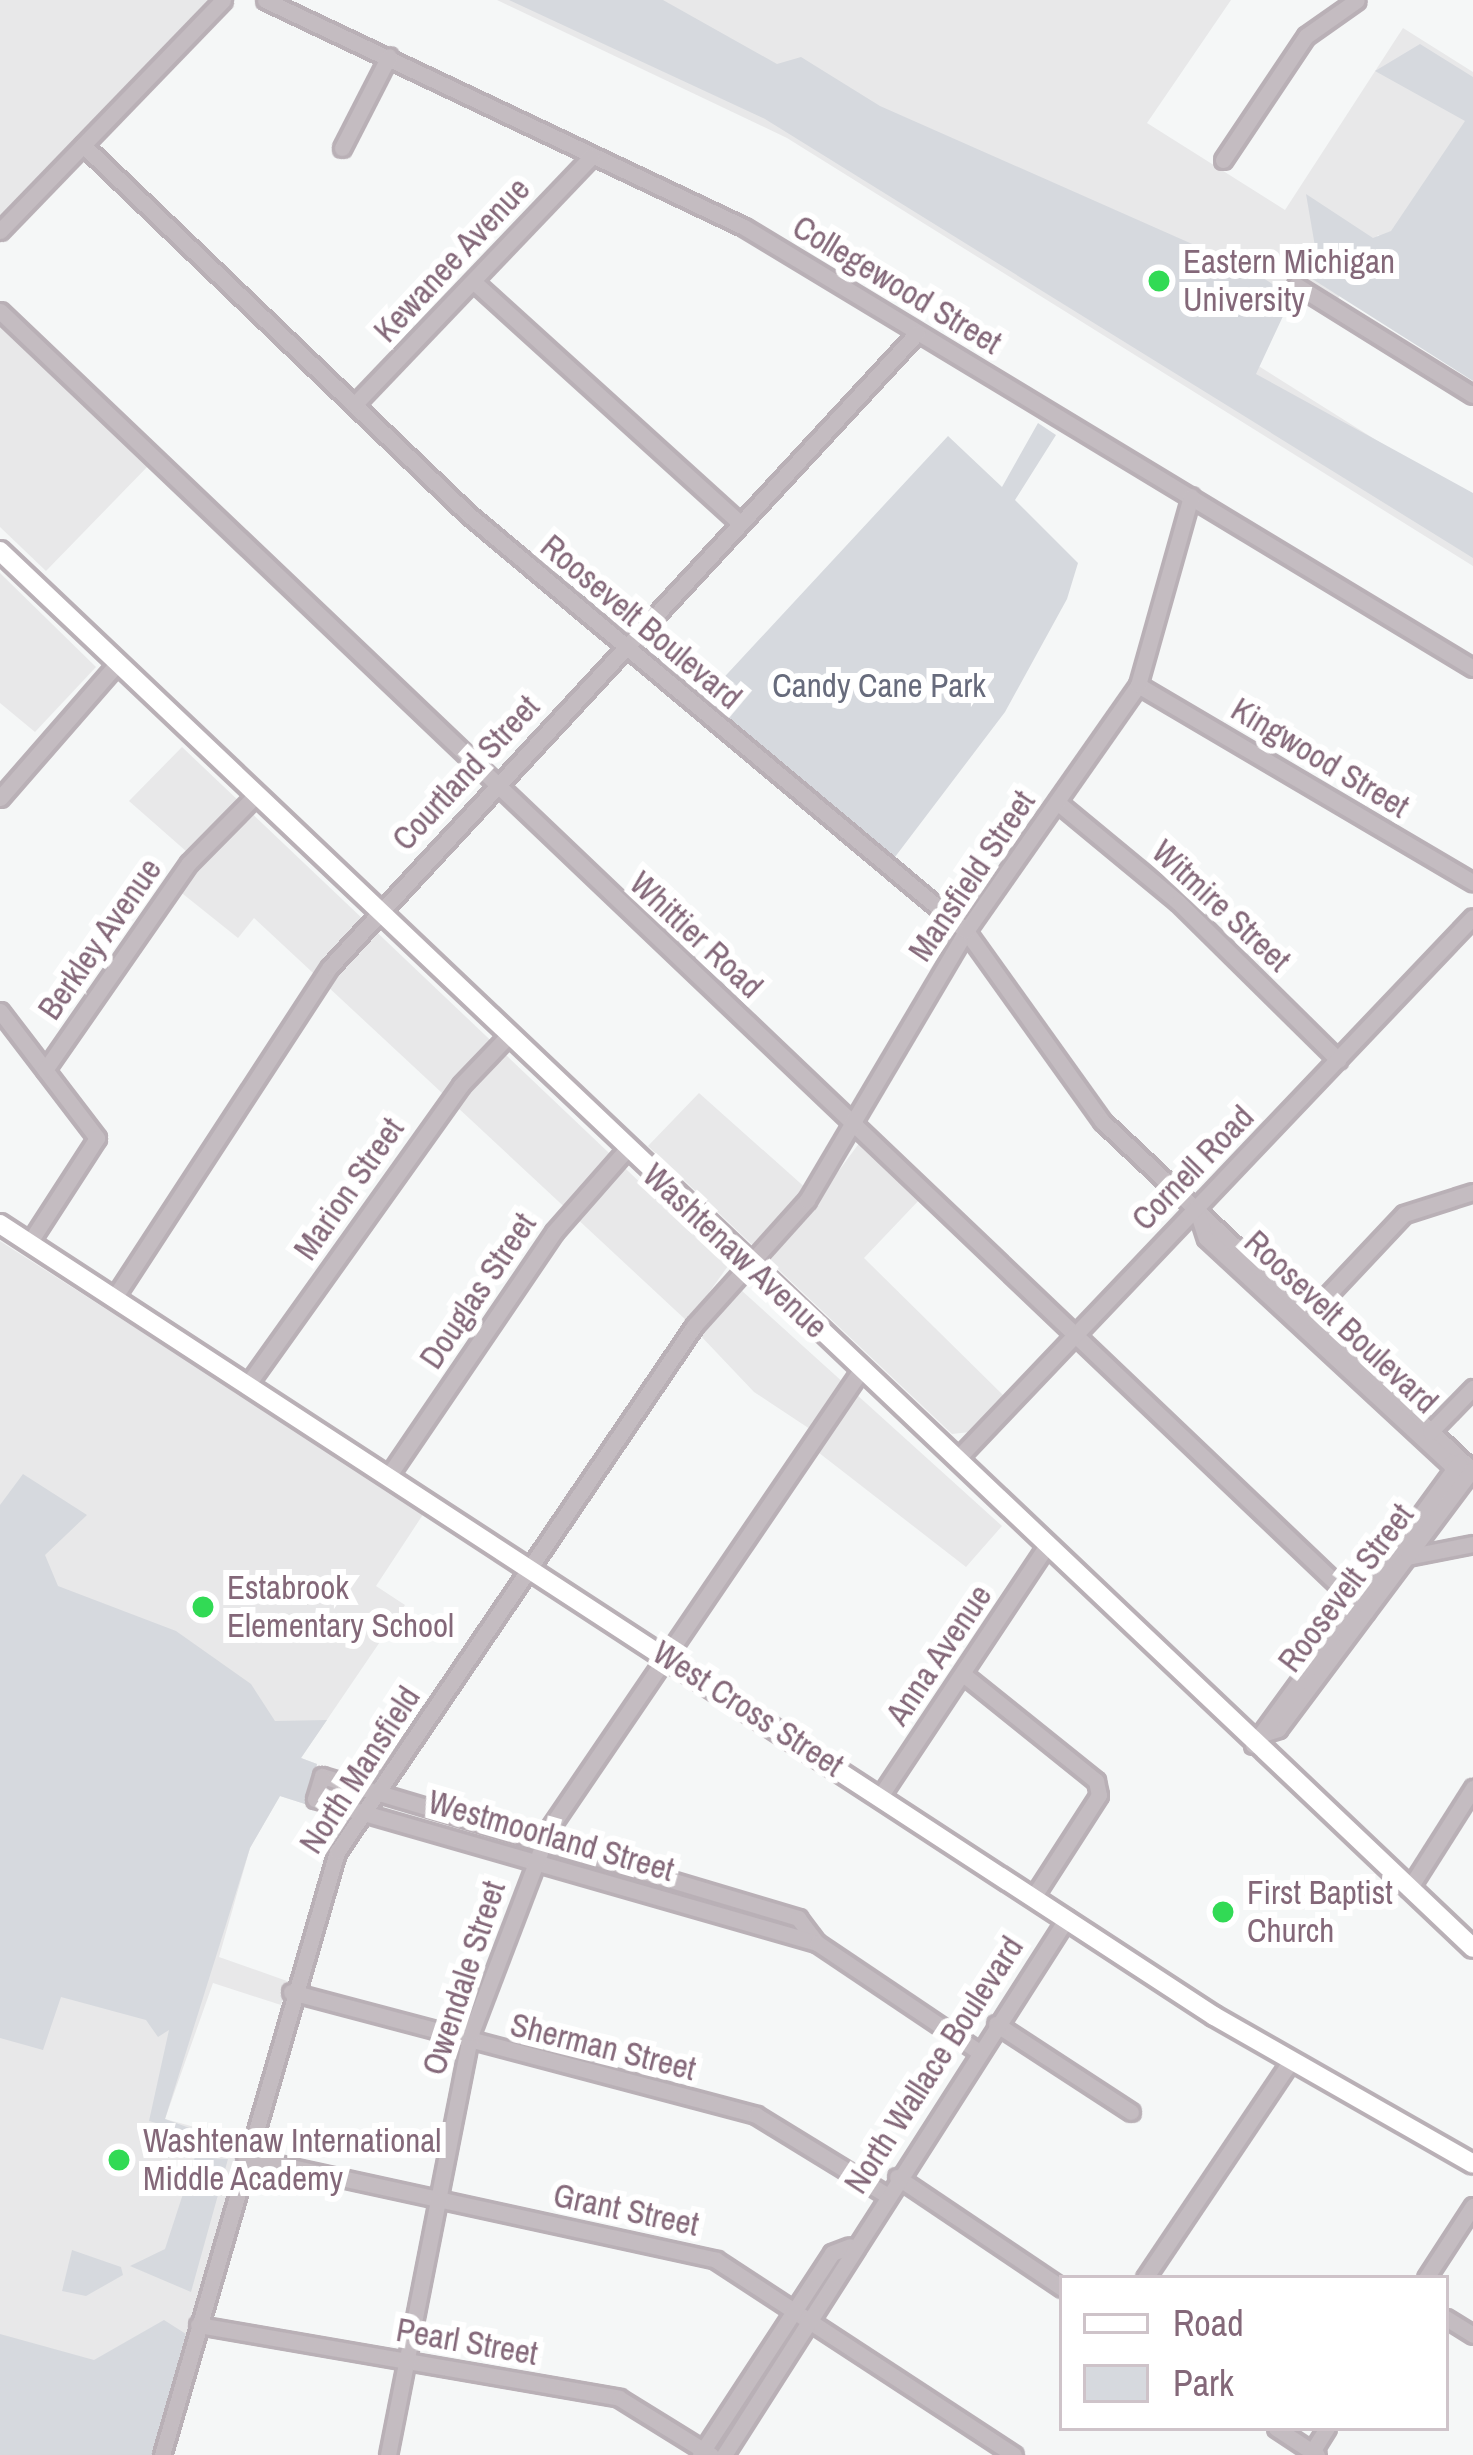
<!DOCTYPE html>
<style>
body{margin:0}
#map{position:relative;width:1473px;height:2455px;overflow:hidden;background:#f5f7f7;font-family:"Archivo Narrow",sans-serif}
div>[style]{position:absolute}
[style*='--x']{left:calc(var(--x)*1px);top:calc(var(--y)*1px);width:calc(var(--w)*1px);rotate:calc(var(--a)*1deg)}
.built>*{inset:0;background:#e8e8e9}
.green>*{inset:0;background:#d6d9de}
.roads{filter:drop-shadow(3px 0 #b9b0b6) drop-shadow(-3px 0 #b9b0b6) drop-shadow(0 3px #b9b0b6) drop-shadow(0 -3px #b9b0b6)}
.minor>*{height:15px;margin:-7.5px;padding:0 7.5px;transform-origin:7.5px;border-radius:7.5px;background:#c4bcc1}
.major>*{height:18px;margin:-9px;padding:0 9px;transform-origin:9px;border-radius:9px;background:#fff}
.dots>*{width:33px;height:33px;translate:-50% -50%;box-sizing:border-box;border:6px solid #fff;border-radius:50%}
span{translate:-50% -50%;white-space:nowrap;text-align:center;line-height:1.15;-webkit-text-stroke:12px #fff;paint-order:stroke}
.street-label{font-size:33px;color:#846879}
.poi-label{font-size:33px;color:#846879}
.left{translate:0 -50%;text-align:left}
.park-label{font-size:33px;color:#676b7c}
.legend{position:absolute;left:1059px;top:2275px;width:390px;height:156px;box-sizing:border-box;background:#fff;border:3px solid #cec3c9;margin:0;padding:15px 21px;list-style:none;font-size:36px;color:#846879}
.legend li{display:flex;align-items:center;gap:24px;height:60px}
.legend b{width:60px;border:3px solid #cec3c9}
</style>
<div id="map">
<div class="built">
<div style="clip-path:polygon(0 0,211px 0,0 221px)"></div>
<div style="clip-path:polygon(497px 0,1231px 0,1147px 123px,1285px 210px,1403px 28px,1473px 72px,1473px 293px,1378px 235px,1337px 300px,1300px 278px,1249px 360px,1473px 501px,1473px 566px,787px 138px)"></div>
<div style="clip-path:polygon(0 324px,150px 464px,46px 571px,0 527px)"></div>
<div style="clip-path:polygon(0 573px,96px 667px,35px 732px,0 703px)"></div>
<div style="clip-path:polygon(182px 747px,728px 1266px,688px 1322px,254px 918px,238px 938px,173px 886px,195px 859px,129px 801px)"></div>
<div style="clip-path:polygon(699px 1093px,818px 1199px,860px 1142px,922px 1197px,864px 1258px,1005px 1397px,970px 1432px,952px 1434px,648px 1146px)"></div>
<div style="clip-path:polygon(0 1241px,424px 1513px,376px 1586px,405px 1605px,301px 1758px,317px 1764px,305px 1804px,280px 1796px,250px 1848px,219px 1957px,287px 1981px,281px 2005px,213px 1983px,165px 2119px,243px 2140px,155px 2455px,0 2455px)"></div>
<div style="clip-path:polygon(740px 1289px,1002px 1526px,966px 1567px,814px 1449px,822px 1437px,754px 1392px,698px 1333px)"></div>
</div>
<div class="green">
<div style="clip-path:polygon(509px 0,663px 0,777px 64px,801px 57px,880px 106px,1251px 270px,1292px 297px,1256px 374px,1473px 493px,1473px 558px,765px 119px)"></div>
<div style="clip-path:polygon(1420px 44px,1473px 77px,1473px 381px,1306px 275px,1317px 258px,1306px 194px,1373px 238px,1391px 231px,1465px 121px,1375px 71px)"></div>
<div style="clip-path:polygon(1038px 423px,1056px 435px,1015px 500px,1078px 563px,1067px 599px,1005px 712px,895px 857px,703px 700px,948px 436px,1002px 487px)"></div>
<div style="clip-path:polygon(23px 1474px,87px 1515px,45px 1555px,58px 1586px,176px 1631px,251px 1684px,275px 1721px,327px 1720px,301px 1758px,317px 1764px,305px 1804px,280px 1796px,250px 1848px,165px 2119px,241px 2147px,149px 2121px,169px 2030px,158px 2037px,146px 2020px,61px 1997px,43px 2050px,0 2038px,0 1505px)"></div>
<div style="clip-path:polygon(195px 2157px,228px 2159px,191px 2292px,130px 2266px,165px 2249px)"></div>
<div style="clip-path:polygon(72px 2250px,121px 2267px,123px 2275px,86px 2296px,62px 2291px)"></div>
<div style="clip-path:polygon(164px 2320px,186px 2334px,153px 2455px,0 2455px,0 2334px,94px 2360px)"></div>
</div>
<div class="roads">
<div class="minor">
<div style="--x:265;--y:0;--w:530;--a:25.36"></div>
<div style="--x:744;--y:227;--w:852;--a:31.17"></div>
<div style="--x:83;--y:145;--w:535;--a:43.79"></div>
<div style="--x:469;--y:515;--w:648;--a:39.93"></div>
<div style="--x:966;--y:931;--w:234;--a:54.4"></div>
<div style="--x:1102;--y:1121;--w:510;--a:43.33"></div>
<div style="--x:342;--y:148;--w:103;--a:-62.9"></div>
<div style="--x:1223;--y:160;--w:149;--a:-56.2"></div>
<div style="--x:1306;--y:36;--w:62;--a:-35.2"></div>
<div style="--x:0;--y:231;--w:321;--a:-46"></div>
<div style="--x:474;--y:282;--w:359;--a:42.2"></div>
<div style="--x:1296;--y:285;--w:208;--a:31.9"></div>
<div style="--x:0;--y:311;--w:1886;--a:43.6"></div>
<div style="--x:355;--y:404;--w:343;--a:-46.3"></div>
<div style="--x:1138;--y:685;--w:389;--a:30.5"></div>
<div style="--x:0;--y:798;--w:178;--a:-48.9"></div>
<div style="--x:1057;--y:802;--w:157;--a:39.6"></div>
<div style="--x:1178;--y:902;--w:225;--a:44.6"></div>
<div style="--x:0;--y:1011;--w:160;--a:52.6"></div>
<div style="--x:97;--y:1138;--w:125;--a:122.9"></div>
<div style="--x:45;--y:1070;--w:252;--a:-55.2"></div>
<div style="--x:189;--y:863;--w:94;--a:-45.4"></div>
<div style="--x:1198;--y:1214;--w:25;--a:72"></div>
<div style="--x:1206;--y:1238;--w:333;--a:42.8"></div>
<div style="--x:1450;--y:1464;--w:11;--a:-15"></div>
<div style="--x:114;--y:1298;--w:395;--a:-56.9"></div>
<div style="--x:330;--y:967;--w:864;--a:-47.2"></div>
<div style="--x:1306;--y:1318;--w:143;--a:-46.7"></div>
<div style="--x:1404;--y:1214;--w:72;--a:-17.7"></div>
<div style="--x:248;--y:1384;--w:367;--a:-54.5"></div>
<div style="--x:461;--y:1085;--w:68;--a:-46.2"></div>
<div style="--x:1430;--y:1432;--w:62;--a:-45.7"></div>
<div style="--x:957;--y:1459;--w:748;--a:-46.41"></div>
<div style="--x:389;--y:1475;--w:294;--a:-55.8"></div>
<div style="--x:554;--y:1232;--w:111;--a:-48.7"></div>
<div style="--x:1407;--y:1557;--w:67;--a:-11.1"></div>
<div style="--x:963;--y:1674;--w:171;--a:38.8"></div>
<div style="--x:1096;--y:1781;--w:14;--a:78"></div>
<div style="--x:1099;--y:1795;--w:120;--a:122.8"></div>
<div style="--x:1262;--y:1734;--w:17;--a:-17"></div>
<div style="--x:1278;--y:1729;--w:324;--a:-53.2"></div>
<div style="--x:1253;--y:1745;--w:349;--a:-53.9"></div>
<div style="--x:322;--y:1776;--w:497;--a:16.6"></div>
<div style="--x:798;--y:1918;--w:31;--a:53"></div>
<div style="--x:817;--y:1943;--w:522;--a:-163.99"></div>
<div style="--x:315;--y:1799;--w:24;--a:-73"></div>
<div style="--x:881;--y:1795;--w:298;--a:-56.4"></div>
<div style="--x:1409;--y:1889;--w:120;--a:-57.6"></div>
<div style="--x:817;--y:1943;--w:194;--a:33.9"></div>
<div style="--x:291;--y:1992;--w:481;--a:14.8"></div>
<div style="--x:756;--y:2115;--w:151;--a:31.5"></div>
<div style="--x:996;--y:2024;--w:161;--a:33.1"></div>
<div style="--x:245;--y:2157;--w:482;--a:12.3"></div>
<div style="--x:716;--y:2260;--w:356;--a:33.2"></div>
<div style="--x:897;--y:2177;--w:199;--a:33.9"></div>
<div style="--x:1145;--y:2278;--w:258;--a:-56.1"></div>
<div style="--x:1426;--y:2278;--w:86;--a:-56.9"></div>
<div style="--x:1446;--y:2318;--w:32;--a:32"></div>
<div style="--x:198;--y:2325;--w:427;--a:9.8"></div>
<div style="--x:619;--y:2398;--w:108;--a:31.8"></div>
<div style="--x:1276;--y:2428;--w:49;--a:33.4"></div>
<div style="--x:162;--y:2455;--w:628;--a:-73.82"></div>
<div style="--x:337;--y:1852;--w:636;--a:-55.83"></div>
<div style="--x:694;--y:1326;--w:169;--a:-48.1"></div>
<div style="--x:807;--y:1200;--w:312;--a:-59.4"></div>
<div style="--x:966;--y:931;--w:300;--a:-55"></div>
<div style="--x:1138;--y:685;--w:196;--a:-74.3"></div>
<div style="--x:388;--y:2455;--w:430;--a:-78.9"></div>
<div style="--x:471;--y:2033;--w:218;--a:-69.1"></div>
<div style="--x:549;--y:1829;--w:555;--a:-55.79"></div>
<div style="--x:700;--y:2455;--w:241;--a:-56.8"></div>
<div style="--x:832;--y:2253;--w:19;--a:-21"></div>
<div style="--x:724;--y:2455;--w:637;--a:-57.43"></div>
<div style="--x:1310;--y:2455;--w:32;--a:-58"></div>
</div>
<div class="major">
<div style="--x:0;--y:551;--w:2030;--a:43.48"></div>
<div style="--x:0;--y:1224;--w:1450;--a:33.12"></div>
<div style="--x:1214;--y:2016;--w:298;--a:29.7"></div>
</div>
</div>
<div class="dots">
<div style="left:1159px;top:281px;background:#32da55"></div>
<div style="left:203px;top:1607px;background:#32da55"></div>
<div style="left:1223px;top:1912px;background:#32da55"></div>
<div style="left:119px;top:2160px;background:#32da55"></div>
</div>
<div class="street-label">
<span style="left:452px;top:260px;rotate:-47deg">Kewanee Avenue</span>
<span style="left:897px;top:285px;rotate:31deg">Collegewood Street</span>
<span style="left:641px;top:622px;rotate:40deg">Roosevelt Boulevard</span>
<span style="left:1320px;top:758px;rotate:31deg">Kingwood Street</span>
<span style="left:466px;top:773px;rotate:-47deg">Courtland Street</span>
<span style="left:972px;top:876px;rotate:-56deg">Mansfield Street</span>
<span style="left:1221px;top:906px;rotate:43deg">Witmire Street</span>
<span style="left:696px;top:935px;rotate:43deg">Whittier Road</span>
<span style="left:100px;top:939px;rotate:-55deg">Berkley Avenue</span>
<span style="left:1193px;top:1168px;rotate:-46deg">Cornell Road</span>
<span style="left:349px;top:1189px;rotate:-55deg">Marion Street</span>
<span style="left:735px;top:1251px;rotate:43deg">Washtenaw Avenue</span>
<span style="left:478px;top:1291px;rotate:-56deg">Douglas Street</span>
<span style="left:1341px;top:1322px;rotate:43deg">Roosevelt Boulevard</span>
<span style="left:1346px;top:1588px;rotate:-53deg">Roosevelt Street</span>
<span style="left:939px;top:1655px;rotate:-56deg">Anna Avenue</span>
<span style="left:748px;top:1709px;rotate:33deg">West Cross Street</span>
<span style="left:360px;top:1770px;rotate:-57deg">North Mansfield</span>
<span style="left:551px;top:1836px;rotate:16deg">Westmoorland Street</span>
<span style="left:464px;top:1978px;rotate:-72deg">Owendale Street</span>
<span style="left:603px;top:2047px;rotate:14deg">Sherman Street</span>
<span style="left:934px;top:2065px;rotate:-57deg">North Wallace Boulevard</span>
<span style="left:626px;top:2210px;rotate:12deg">Grant Street</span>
<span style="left:467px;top:2342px;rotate:10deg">Pearl Street</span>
</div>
<div class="poi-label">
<span class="left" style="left:1183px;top:281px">Eastern Michigan<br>University</span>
<span class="left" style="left:227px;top:1607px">Estabrook<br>Elementary School</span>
<span class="left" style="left:1247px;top:1912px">First Baptist<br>Church</span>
<span class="left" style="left:143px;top:2160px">Washtenaw International<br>Middle Academy</span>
</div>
<div class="park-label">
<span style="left:879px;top:686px">Candy Cane Park</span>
</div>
<ul class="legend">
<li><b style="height:15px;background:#fff"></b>Road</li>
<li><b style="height:33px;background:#d6d9de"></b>Park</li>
</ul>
</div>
